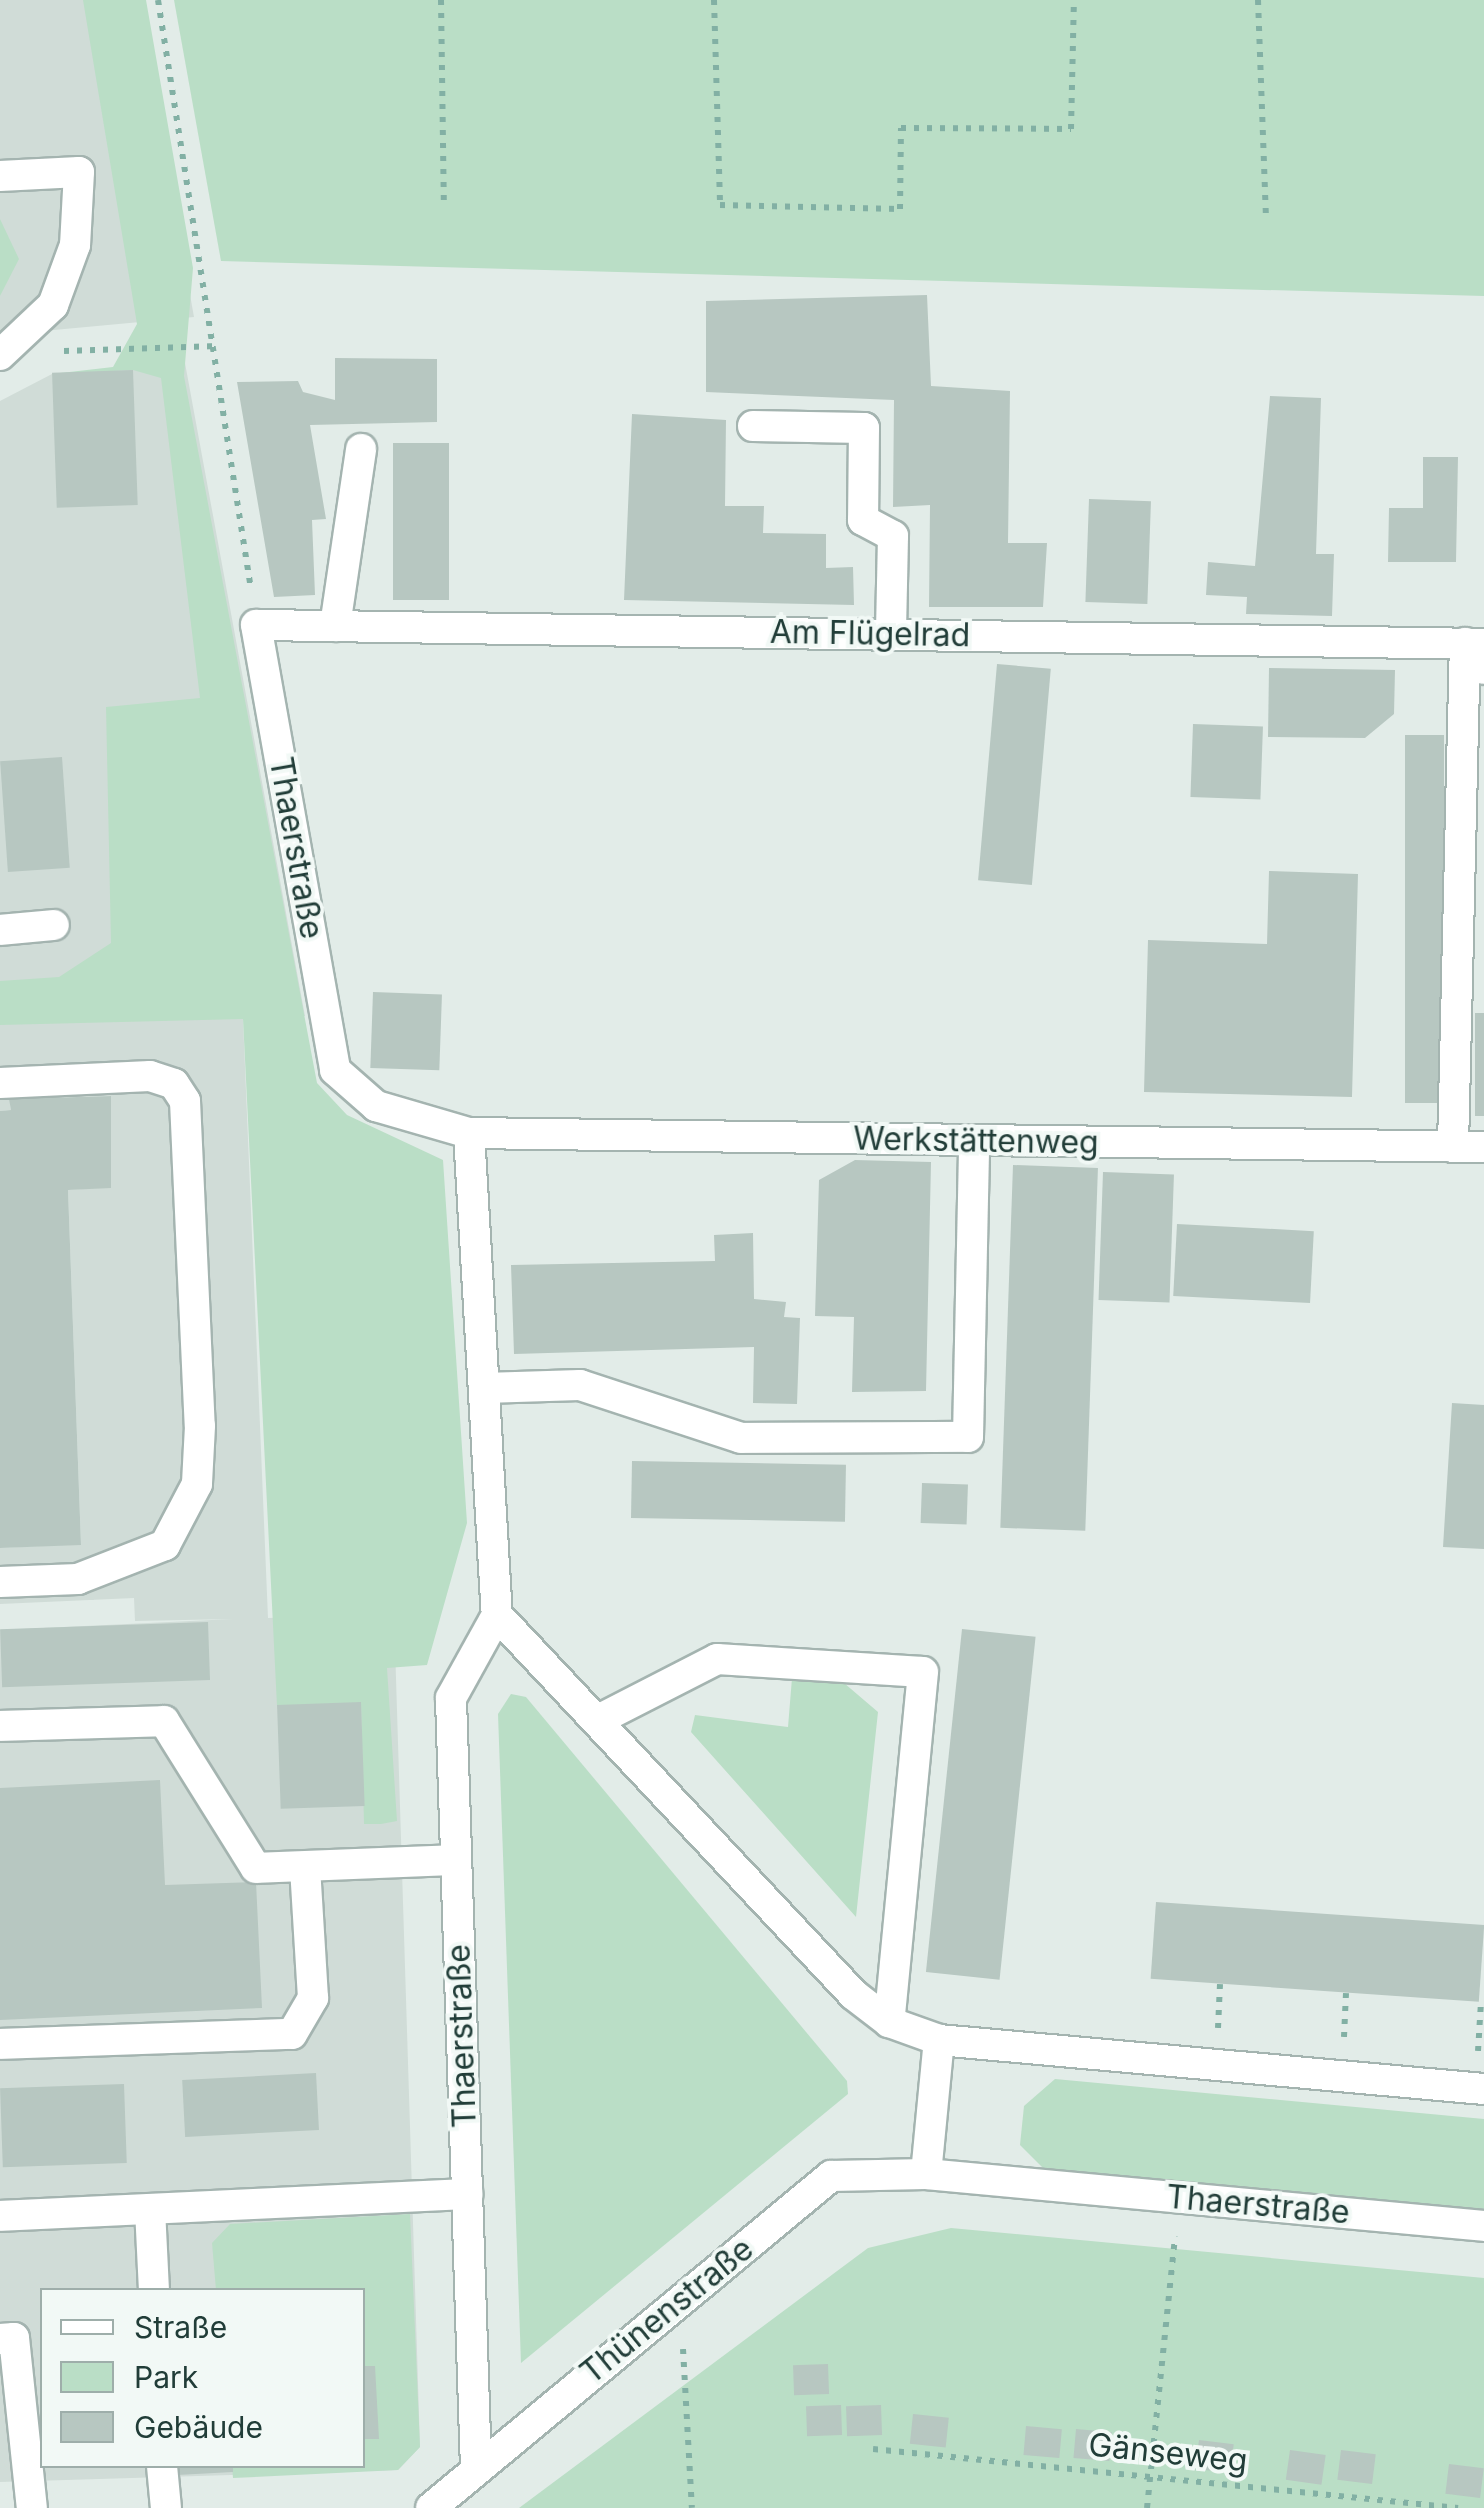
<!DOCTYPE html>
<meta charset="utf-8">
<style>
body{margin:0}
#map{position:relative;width:1484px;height:2508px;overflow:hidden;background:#e2ece8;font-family:Inter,sans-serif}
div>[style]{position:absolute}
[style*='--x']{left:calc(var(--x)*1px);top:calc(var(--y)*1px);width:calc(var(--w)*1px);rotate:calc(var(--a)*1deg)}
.built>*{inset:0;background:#d0dcd7}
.green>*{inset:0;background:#badec6}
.building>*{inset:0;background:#b7c7c1;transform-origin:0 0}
.path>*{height:6px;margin-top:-3px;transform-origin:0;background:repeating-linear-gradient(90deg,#82b0a4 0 5px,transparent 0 13px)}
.roads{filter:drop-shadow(2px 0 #a4b4b0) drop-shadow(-2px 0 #a4b4b0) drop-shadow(0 2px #a4b4b0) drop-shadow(0 -2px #a4b4b0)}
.lane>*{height:30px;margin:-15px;padding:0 15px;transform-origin:15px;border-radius:15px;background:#fff}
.street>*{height:30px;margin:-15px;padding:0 15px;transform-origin:15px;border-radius:15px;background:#fff}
span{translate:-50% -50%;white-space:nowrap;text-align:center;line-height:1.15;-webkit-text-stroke:8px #f2f9f6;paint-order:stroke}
.street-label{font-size:32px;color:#213d38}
.legend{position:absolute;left:40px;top:2288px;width:325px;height:180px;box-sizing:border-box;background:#f2f9f6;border:2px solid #9eaeaa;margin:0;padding:12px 18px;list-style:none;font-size:30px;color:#213d38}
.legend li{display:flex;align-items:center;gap:20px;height:50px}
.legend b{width:50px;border:2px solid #9eaeaa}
</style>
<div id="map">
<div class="built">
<div style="clip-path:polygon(0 0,137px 0,194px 317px,0 335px)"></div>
<div style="clip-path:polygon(evenodd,185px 363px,305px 1016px,243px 1019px,268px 1618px,394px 1614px,420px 2447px,398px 2470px,0 2482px,0 1630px,233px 1619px,135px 1621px,134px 1598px,0 1604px,0 1548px,81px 1544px,68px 1190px,111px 1187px,110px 1096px,10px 1099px,11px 1110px,0 1111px,0 401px,52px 374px,185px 363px,42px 2290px,362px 2290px,362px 2466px,42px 2466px,42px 2290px)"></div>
</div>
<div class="green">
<div style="clip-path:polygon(83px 0,146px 0,193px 268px,184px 376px,317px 1083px,347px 1115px,443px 1160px,467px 1523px,427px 1665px,387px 1668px,397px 1821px,381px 1824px,364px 1824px,361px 1703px,277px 1706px,243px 1019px,0 1025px,0 981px,59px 977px,111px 943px,106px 707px,200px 698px,161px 378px,133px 370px,52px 374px,113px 367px,137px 324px)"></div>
<div style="clip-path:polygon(174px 0,1484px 0,1484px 296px,221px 261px)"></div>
<div style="clip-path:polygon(0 219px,19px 259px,0 296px)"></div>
<div style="clip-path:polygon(792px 1678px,844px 1683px,878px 1712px,856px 1917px,691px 1732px,695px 1715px,788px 1727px)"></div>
<div style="clip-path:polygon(511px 1694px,526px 1697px,847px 2081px,848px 2094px,521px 2363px,498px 1714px)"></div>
<div style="clip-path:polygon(1055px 2079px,1484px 2119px,1484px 2212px,1044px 2169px,1020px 2145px,1024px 2106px)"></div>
<div style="clip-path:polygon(410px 2214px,420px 2447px,398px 2470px,233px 2478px,232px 2466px,362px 2466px,362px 2290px,216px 2290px,212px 2243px,230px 2224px)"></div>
<div style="clip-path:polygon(951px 2228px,1484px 2278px,1484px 2508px,519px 2508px,868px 2248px)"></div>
</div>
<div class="building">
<div style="clip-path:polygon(927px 295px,931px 386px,1010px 391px,1008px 543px,1047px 543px,1043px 607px,929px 607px,930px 505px,893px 507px,894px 400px,706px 392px,706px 301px)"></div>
<div style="clip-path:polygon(335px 358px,437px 359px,437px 422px,310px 425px,326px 519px,312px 520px,315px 595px,274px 597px,237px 382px,298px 381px,303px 392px,335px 400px)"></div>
<div style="left:133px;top:370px;width:135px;height:81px;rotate:88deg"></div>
<div style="clip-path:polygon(1270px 396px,1321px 398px,1316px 554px,1334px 554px,1332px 616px,1246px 614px,1247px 597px,1206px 595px,1208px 562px,1255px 566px)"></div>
<div style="clip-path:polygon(632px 414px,726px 420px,725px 506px,764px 506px,763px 533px,826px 534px,826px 568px,853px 567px,854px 605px,624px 600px)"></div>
<div style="left:393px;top:443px;width:56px;height:157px"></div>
<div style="clip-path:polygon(1423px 457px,1458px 457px,1456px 562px,1388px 562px,1389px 508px,1423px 508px)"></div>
<div style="left:1089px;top:499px;width:62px;height:103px;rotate:2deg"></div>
<div style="left:997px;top:664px;width:54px;height:217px;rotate:5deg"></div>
<div style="clip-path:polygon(1269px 668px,1395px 670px,1394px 714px,1365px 738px,1268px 737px)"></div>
<div style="left:1193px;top:724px;width:70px;height:73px;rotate:2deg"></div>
<div style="left:1405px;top:735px;width:39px;height:368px"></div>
<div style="left:62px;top:757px;width:111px;height:62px;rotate:86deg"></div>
<div style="clip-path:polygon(1269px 871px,1358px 874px,1352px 1097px,1144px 1092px,1148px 940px,1267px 944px)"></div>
<div style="left:373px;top:992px;width:69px;height:76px;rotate:2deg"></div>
<div style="left:1475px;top:1013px;width:9px;height:103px"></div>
<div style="clip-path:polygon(111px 1096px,111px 1188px,68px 1190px,81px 1545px,0 1548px,0 1111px,11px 1110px,9px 1099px)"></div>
<div style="clip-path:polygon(855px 1160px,931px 1162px,926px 1391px,852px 1392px,854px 1317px,815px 1316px,819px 1180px)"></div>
<div style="left:1013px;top:1165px;width:85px;height:363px;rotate:2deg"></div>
<div style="left:1103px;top:1172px;width:71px;height:128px;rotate:2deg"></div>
<div style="left:1177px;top:1224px;width:137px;height:72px;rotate:3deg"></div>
<div style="clip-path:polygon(753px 1233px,754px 1299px,786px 1302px,784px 1317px,800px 1318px,797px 1404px,753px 1403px,754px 1347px,514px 1354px,511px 1265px,715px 1261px,714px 1235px)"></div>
<div style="clip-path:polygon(1452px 1403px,1484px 1405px,1484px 1549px,1443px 1547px)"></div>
<div style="left:632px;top:1461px;width:214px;height:57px;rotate:1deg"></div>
<div style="left:922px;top:1483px;width:46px;height:40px;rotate:2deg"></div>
<div style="left:208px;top:1622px;width:58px;height:208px;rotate:88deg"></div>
<div style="left:962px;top:1629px;width:74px;height:345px;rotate:6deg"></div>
<div style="left:361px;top:1702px;width:104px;height:84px;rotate:88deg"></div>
<div style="clip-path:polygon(160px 1780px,165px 1885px,256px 1882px,262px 2008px,0 2020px,0 1788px)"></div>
<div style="left:1156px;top:1902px;width:329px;height:77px;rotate:4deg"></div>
<div style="left:316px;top:2073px;width:57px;height:134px;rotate:87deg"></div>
<div style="left:124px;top:2084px;width:79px;height:124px;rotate:88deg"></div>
<div style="left:828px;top:2364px;width:30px;height:35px;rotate:88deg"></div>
<div style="clip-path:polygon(362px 2366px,375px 2366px,379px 2439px,362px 2439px)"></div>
<div style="left:841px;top:2405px;width:30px;height:35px;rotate:88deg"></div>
<div style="left:881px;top:2405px;width:30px;height:35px;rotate:88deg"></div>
<div style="left:913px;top:2414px;width:36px;height:30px;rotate:6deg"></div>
<div style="left:1026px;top:2426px;width:36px;height:29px;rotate:5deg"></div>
<div style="left:1076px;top:2429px;width:36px;height:29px;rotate:5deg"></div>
<div style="left:1199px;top:2440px;width:35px;height:29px;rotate:7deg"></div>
<div style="left:1290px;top:2450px;width:36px;height:30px;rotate:8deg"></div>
<div style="left:1341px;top:2450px;width:35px;height:30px;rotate:7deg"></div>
<div style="left:1449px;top:2464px;width:35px;height:30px;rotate:7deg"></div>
<div style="clip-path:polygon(176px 2466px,233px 2466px,233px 2472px,177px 2475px)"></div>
</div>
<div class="path">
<div style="--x:158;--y:0;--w:596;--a:81.03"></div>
<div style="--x:441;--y:0;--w:206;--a:89.2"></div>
<div style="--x:714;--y:0;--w:205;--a:88.3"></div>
<div style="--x:720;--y:205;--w:180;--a:1.3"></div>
<div style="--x:900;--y:209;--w:81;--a:-89.3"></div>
<div style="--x:901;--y:128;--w:170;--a:0.3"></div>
<div style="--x:1071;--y:129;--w:129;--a:-88.7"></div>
<div style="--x:1258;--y:0;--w:220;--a:87.9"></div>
<div style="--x:64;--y:351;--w:154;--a:-1.9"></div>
<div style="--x:1218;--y:2028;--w:44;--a:-87.4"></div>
<div style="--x:1344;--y:2037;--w:44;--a:-87.4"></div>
<div style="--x:1478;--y:2051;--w:49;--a:-86.5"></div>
<div style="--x:683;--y:2349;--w:159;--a:86.8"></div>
<div style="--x:873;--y:2449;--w:588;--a:5.76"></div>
<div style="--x:1147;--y:2508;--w:273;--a:-84.1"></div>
</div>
<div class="roads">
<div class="lane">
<div style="--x:0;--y:176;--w:79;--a:-2.9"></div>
<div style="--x:79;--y:172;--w:73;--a:93.1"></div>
<div style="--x:75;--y:245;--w:64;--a:110.1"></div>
<div style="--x:53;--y:305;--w:73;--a:136.7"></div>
<div style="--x:753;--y:426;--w:111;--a:1"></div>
<div style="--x:864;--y:428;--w:92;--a:90.6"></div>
<div style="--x:863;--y:520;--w:34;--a:28"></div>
<div style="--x:893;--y:536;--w:98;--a:91.2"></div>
<div style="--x:335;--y:626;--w:179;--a:-81.6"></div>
<div style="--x:1465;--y:643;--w:32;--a:54"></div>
<div style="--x:0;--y:930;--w:54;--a:-5.3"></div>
<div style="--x:0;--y:1083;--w:150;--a:-2.7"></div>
<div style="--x:150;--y:1076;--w:25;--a:18"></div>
<div style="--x:174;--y:1084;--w:20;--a:57"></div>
<div style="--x:185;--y:1101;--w:325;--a:87.4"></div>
<div style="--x:200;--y:1426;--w:58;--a:93"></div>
<div style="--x:197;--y:1484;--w:69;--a:117.7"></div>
<div style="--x:165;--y:1545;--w:93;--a:158.7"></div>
<div style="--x:78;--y:1579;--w:78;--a:177.8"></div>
<div style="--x:484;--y:1388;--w:96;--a:-1.8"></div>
<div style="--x:580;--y:1385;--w:169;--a:18.2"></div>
<div style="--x:741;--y:1438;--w:227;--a:-0.3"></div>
<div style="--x:968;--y:1437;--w:296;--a:-88.8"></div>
<div style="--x:598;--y:1720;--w:134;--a:-27.1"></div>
<div style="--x:717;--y:1659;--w:206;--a:3.6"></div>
<div style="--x:923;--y:1672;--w:352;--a:95.5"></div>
<div style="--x:0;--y:1726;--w:164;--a:-1.7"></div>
<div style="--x:164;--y:1721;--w:173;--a:58"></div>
<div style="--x:256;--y:1868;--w:200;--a:-2.3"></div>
<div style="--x:0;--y:2044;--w:292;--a:-2"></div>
<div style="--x:292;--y:2034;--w:42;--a:-59.7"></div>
<div style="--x:313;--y:1998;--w:131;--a:-93.5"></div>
<div style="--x:150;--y:2209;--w:81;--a:87.2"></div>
<div style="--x:0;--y:2216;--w:468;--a:-2.7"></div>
<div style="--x:0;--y:2339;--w:14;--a:-4"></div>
<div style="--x:14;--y:2338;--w:171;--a:84"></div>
<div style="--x:162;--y:2466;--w:42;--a:84.6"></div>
</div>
<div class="street">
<div style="--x:1484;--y:644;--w:1228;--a:-179.11"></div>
<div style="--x:256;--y:625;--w:452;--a:79.9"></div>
<div style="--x:335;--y:1070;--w:55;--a:41.3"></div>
<div style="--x:376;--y:1106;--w:97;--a:16.2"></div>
<div style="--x:469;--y:1133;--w:1015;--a:0.79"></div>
<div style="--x:469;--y:1133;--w:483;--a:86.7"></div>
<div style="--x:497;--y:1615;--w:521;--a:46.79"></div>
<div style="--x:854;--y:1995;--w:44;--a:37.6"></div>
<div style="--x:889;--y:2022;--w:53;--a:19.8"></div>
<div style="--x:939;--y:2040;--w:547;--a:5.14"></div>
<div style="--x:1453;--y:1147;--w:504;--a:-88.64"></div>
<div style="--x:926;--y:2174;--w:135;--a:-84.5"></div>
<div style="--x:476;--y:2469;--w:771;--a:-91.86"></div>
<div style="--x:451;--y:1698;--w:95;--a:-61"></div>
<div style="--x:431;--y:2508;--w:520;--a:-39.69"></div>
<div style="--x:831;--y:2176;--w:95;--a:-1.2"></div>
<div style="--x:926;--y:2174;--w:560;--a:5.32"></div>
</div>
</div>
<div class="street-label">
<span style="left:870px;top:634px;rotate:1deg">Am Flügelrad</span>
<span style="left:296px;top:848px;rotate:80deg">Thaerstraße</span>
<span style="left:976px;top:1141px;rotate:1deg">Werkstättenweg</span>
<span style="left:462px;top:2036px;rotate:-92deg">Thaerstraße</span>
<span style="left:1258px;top:2205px;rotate:5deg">Thaerstraße</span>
<span style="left:667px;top:2311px;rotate:-39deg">Thünenstraße</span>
<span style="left:1168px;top:2453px;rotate:6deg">Gänseweg</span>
</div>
<ul class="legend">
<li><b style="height:12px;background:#fff"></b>Straße</li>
<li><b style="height:28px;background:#badec6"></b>Park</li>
<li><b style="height:28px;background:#b7c7c1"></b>Gebäude</li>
</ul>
</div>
